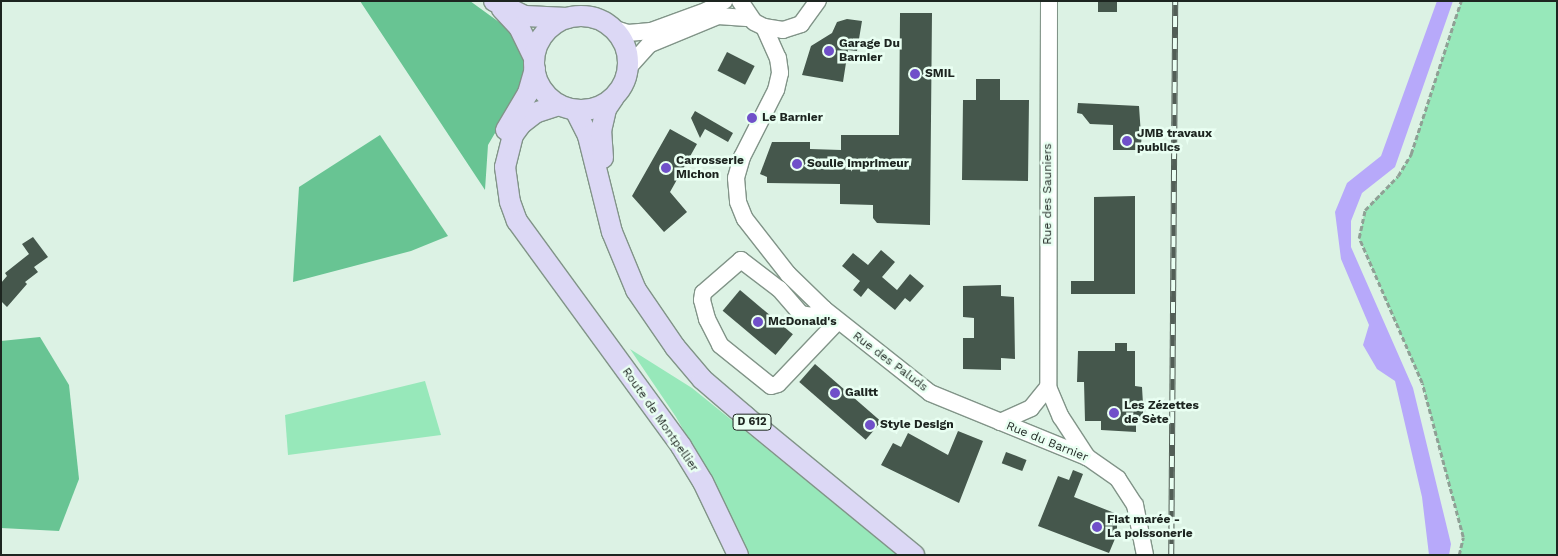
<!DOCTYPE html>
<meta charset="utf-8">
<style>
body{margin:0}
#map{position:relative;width:1558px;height:556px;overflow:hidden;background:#dcf2e4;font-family:"Work Sans",sans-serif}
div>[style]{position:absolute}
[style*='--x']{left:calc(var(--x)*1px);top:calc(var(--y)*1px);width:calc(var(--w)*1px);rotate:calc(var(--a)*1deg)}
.green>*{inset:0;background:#97e8ba}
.forest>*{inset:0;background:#68c493}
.water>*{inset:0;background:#b7a9fa}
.building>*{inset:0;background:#45574c;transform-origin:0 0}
.path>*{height:2.5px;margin-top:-1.25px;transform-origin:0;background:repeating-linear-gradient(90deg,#8fa095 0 5px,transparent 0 7.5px)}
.roads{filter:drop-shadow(1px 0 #819488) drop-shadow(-1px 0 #819488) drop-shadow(0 1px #819488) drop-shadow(0 -1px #819488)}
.minor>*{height:16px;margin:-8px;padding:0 8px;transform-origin:8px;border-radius:8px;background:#fff}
.major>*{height:20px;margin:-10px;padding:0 10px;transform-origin:10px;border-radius:10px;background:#dcd8f5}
.major>.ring{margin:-10px;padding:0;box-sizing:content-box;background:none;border:20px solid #dcd8f5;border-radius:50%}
.rail>*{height:5.5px;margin-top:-2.75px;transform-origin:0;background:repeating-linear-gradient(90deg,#e9fff2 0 11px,#525e56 0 22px);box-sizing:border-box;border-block:1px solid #525e56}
.dots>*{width:14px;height:14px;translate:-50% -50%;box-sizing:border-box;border:2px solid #e9fff2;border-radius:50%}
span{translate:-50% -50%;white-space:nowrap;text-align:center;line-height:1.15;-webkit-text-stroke:5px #e9fff2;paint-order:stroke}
.shield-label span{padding:1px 4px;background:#e9fff2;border:1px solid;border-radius:4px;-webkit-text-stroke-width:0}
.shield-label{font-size:11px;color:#1d2520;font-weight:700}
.poi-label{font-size:12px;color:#1d2520;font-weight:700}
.left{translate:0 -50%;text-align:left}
.street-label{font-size:12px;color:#1d2520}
.frame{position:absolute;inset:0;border:2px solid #1d2520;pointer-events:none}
</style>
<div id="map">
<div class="green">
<div style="clip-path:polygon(1461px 1px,1557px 1px,1557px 555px,1459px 555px,1463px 537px,1422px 383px,1359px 238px,1365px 210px,1398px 176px,1411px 154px)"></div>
<div style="clip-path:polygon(630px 349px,692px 388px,898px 555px,747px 555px,714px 484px,676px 417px)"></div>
<div style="clip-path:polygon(425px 381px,441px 435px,288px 455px,285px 415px)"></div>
</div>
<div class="forest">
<div style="clip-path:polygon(360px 1px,470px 1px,510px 30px,525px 57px,525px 82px,488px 145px,485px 190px)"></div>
<div style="clip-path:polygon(380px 135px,448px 236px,411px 251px,293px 282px,299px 187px)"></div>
<div style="clip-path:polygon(40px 337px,69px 385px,79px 479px,59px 531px,1px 528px,1px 341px)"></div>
</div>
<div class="water">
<div style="clip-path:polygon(1437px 1px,1453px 1px,1395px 167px,1362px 193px,1351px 221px,1351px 247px,1413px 388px,1451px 544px,1449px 555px,1429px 555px,1422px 497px,1395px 381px,1377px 369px,1363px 345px,1369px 325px,1341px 259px,1335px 212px,1347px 183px,1381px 156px)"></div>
</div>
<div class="building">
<div style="left:1098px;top:1px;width:19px;height:11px"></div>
<div style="clip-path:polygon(900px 13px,932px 13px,930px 225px,877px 223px,873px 218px,873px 205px,840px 204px,840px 184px,767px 183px,767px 177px,760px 174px,772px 142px,810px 142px,810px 149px,841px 150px,841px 135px,899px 135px)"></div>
<div style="clip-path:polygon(847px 19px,862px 21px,857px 51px,848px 50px,843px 82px,802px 75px,811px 46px,832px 33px,837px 22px)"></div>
<div style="left:727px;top:52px;width:31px;height:21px;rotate:27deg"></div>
<div style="clip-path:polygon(976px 79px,1000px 79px,1000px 100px,1029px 100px,1028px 181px,962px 180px,963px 100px,976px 100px)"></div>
<div style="clip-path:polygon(1078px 103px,1139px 106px,1142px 150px,1113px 150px,1113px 125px,1090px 124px,1082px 114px,1077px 113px)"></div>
<div style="clip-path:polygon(695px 111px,733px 133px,728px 142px,705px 129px,700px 138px,691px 118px)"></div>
<div style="clip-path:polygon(670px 129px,697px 144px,670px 192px,687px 212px,664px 232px,632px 196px)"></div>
<div style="clip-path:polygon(1135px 196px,1135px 294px,1071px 294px,1071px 281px,1094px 281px,1094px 197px)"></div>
<div style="clip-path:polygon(33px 237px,48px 257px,34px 267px,38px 272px,25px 282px,27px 284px,7px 307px,1px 301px,1px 283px,7px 276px,5px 273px,29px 254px,22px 244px)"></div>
<div style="clip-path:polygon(881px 250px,895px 262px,882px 277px,897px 290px,910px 274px,924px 286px,910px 302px,905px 298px,895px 310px,868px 288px,861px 297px,853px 290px,860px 281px,842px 266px,853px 253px,868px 265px)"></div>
<div style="clip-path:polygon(1001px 285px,1001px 296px,1014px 297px,1015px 359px,1001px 358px,1001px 370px,963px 369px,963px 338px,974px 338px,974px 318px,963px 317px,963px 286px)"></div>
<div style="left:740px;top:290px;width:69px;height:27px;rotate:40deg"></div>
<div style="clip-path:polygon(1115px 343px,1127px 343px,1127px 351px,1135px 351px,1135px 386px,1142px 387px,1143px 404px,1143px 422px,1136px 422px,1136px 432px,1101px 430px,1101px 421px,1085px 421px,1084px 382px,1077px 382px,1078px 351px,1115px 351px)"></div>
<div style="left:815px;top:364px;width:88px;height:24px;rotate:41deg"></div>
<div style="clip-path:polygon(958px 431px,983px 441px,959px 503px,881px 465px,893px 443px,901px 447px,908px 433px,948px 455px)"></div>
<div style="left:1006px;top:452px;width:22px;height:12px;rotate:21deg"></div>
<div style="clip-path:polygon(1073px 470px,1083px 474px,1074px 497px,1117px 514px,1117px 534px,1109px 553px,1038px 526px,1058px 476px,1069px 480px)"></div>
</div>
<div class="path">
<div style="--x:1459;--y:555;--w:18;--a:-77"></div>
<div style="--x:1463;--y:537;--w:159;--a:-104.9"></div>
<div style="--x:1422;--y:383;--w:158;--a:-113.5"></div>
<div style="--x:1359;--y:238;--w:29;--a:-78"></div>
<div style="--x:1365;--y:210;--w:47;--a:-45.9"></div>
<div style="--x:1398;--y:176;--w:26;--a:-59"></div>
<div style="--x:1411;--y:154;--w:161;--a:-71.9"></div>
</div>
<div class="roads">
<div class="minor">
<div style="--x:740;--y:1;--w:25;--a:56"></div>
<div style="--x:754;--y:22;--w:11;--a:27"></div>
<div style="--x:764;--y:27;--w:19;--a:9"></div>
<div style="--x:783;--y:30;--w:19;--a:-18"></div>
<div style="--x:801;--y:24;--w:29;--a:-54"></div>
<div style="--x:1049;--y:1;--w:386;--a:90.1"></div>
<div style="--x:1048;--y:387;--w:33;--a:67"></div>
<div style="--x:1061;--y:417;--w:48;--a:57"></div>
<div style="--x:764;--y:27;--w:34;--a:66"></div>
<div style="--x:778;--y:58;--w:15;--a:82"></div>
<div style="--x:780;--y:73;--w:17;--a:103"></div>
<div style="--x:776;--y:90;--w:75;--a:116.9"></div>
<div style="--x:742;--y:157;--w:22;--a:106"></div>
<div style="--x:736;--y:178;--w:24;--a:85"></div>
<div style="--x:738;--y:202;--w:18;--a:68"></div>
<div style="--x:745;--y:219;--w:70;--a:52"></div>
<div style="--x:788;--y:274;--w:50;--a:44.2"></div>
<div style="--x:824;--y:309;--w:135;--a:38.4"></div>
<div style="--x:930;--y:393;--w:170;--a:22.2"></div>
<div style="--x:1087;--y:457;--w:38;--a:35"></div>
<div style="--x:1118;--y:479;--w:31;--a:57"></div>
<div style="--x:1135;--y:505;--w:51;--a:78.7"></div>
<div style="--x:615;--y:29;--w:14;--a:17"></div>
<div style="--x:628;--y:33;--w:23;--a:-5"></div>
<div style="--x:651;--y:31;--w:59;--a:-20"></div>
<div style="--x:706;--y:11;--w:21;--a:-29"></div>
<div style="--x:629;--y:67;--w:31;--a:-48"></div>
<div style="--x:650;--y:44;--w:74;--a:-22.4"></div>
<div style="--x:718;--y:16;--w:32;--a:4"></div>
<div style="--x:824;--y:309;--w:14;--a:150"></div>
<div style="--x:812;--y:316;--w:11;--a:-170"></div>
<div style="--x:801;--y:314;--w:33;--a:-131"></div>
<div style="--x:779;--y:289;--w:48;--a:-142.7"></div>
<div style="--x:741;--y:260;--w:50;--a:139"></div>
<div style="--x:703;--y:293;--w:7;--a:98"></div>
<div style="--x:702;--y:300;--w:20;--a:75"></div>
<div style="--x:707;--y:319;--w:29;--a:63"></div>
<div style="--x:720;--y:345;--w:65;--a:38.8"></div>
<div style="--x:771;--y:386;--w:7;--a:-16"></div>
<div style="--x:778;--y:384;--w:87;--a:-46.4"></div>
<div style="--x:1000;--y:422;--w:34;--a:-24"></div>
<div style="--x:1031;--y:408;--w:27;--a:-51"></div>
</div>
<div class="major">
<div style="--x:494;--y:1;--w:34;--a:26"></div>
<div style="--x:525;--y:16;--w:42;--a:2.7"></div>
<div style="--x:502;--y:9;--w:25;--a:47"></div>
<div style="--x:519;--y:27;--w:34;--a:64"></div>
<div class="ring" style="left:534px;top:16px;width:74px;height:74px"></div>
<div style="--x:559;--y:105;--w:25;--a:162"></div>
<div style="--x:535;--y:113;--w:18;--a:142"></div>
<div style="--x:521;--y:124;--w:14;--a:126"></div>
<div style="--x:513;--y:135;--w:33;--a:104"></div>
<div style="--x:505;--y:167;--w:35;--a:82"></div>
<div style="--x:510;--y:202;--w:20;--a:70"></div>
<div style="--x:517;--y:221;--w:278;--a:53.9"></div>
<div style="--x:681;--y:446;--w:42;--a:58.6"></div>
<div style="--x:703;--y:482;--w:81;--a:64.4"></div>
<div style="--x:575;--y:110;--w:29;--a:63"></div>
<div style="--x:588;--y:136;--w:99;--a:76"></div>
<div style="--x:612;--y:232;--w:63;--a:67.5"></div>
<div style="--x:636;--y:290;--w:69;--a:55.6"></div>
<div style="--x:675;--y:347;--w:42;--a:49.8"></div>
<div style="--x:702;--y:379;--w:57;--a:40.7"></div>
<div style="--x:745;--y:416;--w:219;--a:39.4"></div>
<div style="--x:506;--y:130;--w:43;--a:-59.3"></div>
<div style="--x:528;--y:93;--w:25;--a:-74"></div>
<div style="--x:603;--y:158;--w:27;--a:-94"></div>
<div style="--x:601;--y:131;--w:23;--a:-77"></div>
<div style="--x:606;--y:109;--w:14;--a:-56"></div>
</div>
</div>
<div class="rail">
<div style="--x:1171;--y:555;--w:554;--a:-89.59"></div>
</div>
<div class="dots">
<div style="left:829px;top:51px;background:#7050c9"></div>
<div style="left:915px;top:74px;background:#7050c9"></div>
<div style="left:752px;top:118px;background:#7050c9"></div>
<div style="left:1127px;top:141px;background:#7050c9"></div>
<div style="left:797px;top:164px;background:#7050c9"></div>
<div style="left:666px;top:168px;background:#7050c9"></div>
<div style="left:758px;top:322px;background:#7050c9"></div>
<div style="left:835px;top:393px;background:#7050c9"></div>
<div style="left:1114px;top:413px;background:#7050c9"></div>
<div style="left:870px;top:425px;background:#7050c9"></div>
<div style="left:1097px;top:527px;background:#7050c9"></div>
</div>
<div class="shield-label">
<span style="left:752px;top:422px">D 612</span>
</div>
<div class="poi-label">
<span class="left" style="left:839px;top:51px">Garage Du<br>Barnier</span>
<span class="left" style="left:925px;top:74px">SMIL</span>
<span class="left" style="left:762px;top:118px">Le Barnier</span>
<span class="left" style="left:1137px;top:141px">JMB travaux<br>publics</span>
<span class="left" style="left:676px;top:168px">Carrosserie<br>Michon</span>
<span class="left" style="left:807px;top:164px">Soulie imprimeur</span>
<span class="left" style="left:768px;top:322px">McDonald's</span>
<span class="left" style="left:845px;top:393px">Galitt</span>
<span class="left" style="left:1124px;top:413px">Les Zézettes<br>de Sète</span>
<span class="left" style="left:880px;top:425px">Style Design</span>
<span class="left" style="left:1107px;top:527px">Fiat marée -<br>La poissonerie</span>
</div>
<div class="street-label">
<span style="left:1048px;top:194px;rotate:-90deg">Rue des Sauniers</span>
<span style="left:890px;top:362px;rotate:37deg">Rue des Paluds</span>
<span style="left:660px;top:420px;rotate:55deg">Route de Montpellier</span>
<span style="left:1047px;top:442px;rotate:22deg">Rue du Barnier</span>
</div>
<div class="frame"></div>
</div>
